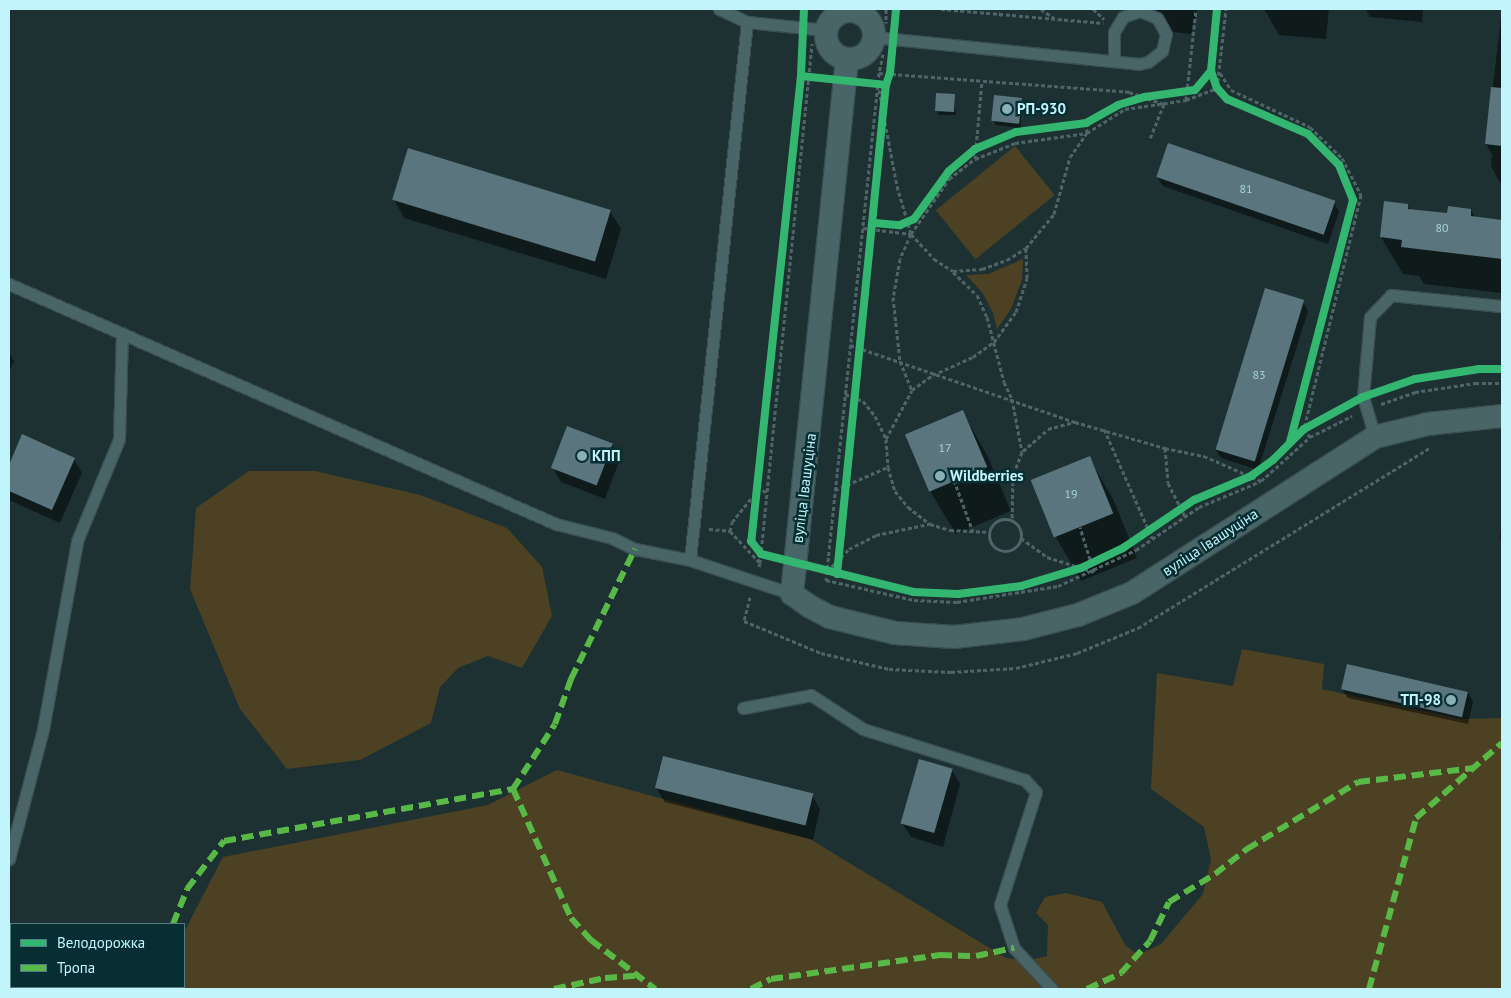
<!DOCTYPE html>
<meta charset="utf-8">
<style>
body{margin:0}
#map{position:relative;width:1511px;height:998px;overflow:hidden;background:#1d3133;font-family:"PT Sans",sans-serif}
div>[style]{position:absolute}
[style*='--x']{left:calc(var(--x)*1px);top:calc(var(--y)*1px);width:calc(var(--w)*1px);rotate:calc(var(--a)*1deg)}
.green>*{inset:0;background:#4c4122;transform-origin:0 0}
.shadow>*{inset:0;background:#0007}
.building>*{inset:0;background:#5a757d;transform-origin:0 0}
.path>*{height:3px;margin-top:-1.5px;transform-origin:0;background:repeating-linear-gradient(90deg,#4e6467 0 4px,transparent 0 6.5px)}
.path>.ring{margin:-1.5px;padding:0;box-sizing:content-box;background:none;border:3px solid #4e6467;border-radius:50%}
.roads{filter:drop-shadow(1px 0 #394f51) drop-shadow(-1px 0 #394f51) drop-shadow(0 1px #394f51) drop-shadow(0 -1px #394f51)}
.lane>*{height:11px;margin:-5.5px;padding:0 5.5px;transform-origin:5.5px;border-radius:5.5px;background:#4a6568}
.street>*{height:22px;margin:-11px;padding:0 11px;transform-origin:11px;border-radius:11px;background:#4a6568}
.street>.ring{margin:-11px;padding:0;box-sizing:content-box;background:none;border:22px solid #4a6568;border-radius:50%}
.quiet>*{height:6px;margin-top:-3px;transform-origin:0;background:repeating-linear-gradient(90deg,#58b947 0 12px,transparent 0 18px)}
.cycleway>*{height:8px;margin:-4px;padding:0 4px;transform-origin:4px;border-radius:4px;background:#33b770}
.dots>*{width:14px;height:14px;translate:-50% -50%;box-sizing:border-box;border:2px solid #072e33;border-radius:50%}
span{translate:-50% -50%;white-space:nowrap;text-align:center;line-height:1.15;-webkit-text-stroke:5px #072e33;paint-order:stroke}
.number-label{font-size:12px;color:#a7d4dc}
.number-label span{-webkit-text-stroke-width:0}
.poi-label{font-size:15px;color:#c1f4fb;font-weight:700}
.left{translate:0 -50%;text-align:left}
.right{translate:-100% -50%;text-align:right}
.street-label{font-size:15px;color:#c1f4fb}
.frame{position:absolute;inset:0;border:10px solid #c1f4fb;pointer-events:none}
.legend{position:absolute;left:10px;top:923px;width:175px;height:65px;box-sizing:border-box;background:#072e33;border:1px solid #517d83;margin:0;padding:6px 9px;list-style:none;font-size:15px;color:#c1f4fb}
.legend li{display:flex;align-items:center;gap:10px;height:25px}
.legend b{width:25px;border:1px solid #517d83}
</style>
<div id="map">
<div class="green">
<div style="left:1015px;top:146px;width:63px;height:102px;rotate:51deg"></div>
<div style="clip-path:polygon(1023px 259px,1022px 280px,1011px 309px,997px 329px,993px 313px,982px 292px,966px 275px,988px 274px)"></div>
<div style="clip-path:polygon(249px 471px,315px 471px,420px 495px,507px 528px,542px 567px,552px 616px,522px 668px,488px 656px,458px 668px,440px 687px,431px 723px,360px 760px,287px 769px,240px 709px,190px 589px,196px 508px)"></div>
<div style="clip-path:polygon(1242px 649px,1324px 664px,1322px 689px,1461px 719px,1502px 718px,1502px 989px,154px 989px,184px 987px,184px 932px,223px 857px,488px 805px,557px 770px,810px 839px,1006px 958px,1027px 961px,1047px 956px,1048px 925px,1036px 913px,1045px 897px,1066px 893px,1102px 902px,1125px 945px,1138px 955px,1161px 944px,1203px 894px,1211px 859px,1204px 827px,1151px 789px,1157px 673px,1233px 686px)"></div>
</div>
<div class="shadow">
<div style="clip-path:polygon(1152px 9px,1197px 9px,1191px 34px,1165px 31px)"></div>
<div style="clip-path:polygon(1264px 9px,1329px 9px,1326px 39px,1279px 35px)"></div>
<div style="clip-path:polygon(1350px 9px,1423px 9px,1422px 22px,1370px 17px,1366px 10px)"></div>
<div style="clip-path:polygon(1502px 9px,1502px 186px,1491px 166px,1492px 155px,1486px 144px)"></div>
<div style="clip-path:polygon(954px 95px,956px 115px,939px 115px,937px 110px)"></div>
<div style="clip-path:polygon(995px 96px,1021px 99px,1021px 128px,995px 125px)"></div>
<div style="clip-path:polygon(1157px 177px,1334px 202px,1339px 212px,1328px 244px,1163px 186px)"></div>
<div style="clip-path:polygon(394px 200px,610px 211px,621px 229px,606px 279px,404px 218px)"></div>
<div style="clip-path:polygon(1407px 205px,1411px 210px,1448px 215px,1471px 210px,1475px 218px,1502px 221px,1502px 293px,1424px 284px,1419px 276px,1403px 274px,1381px 237px)"></div>
<div style="clip-path:polygon(1303px 302px,1308px 311px,1258px 470px,1221px 458px,1215px 449px)"></div>
<div style="clip-path:polygon(9px 352px,14px 361px,9px 372px)"></div>
<div style="clip-path:polygon(962px 411px,987px 455px,1011px 511px,956px 534px,930px 491px,907px 435px)"></div>
<div style="clip-path:polygon(23px 436px,74px 459px,82px 473px,60px 523px,9px 500px,9px 468px)"></div>
<div style="clip-path:polygon(612px 445px,620px 459px,605px 499px,561px 482px,553px 468px)"></div>
<div style="clip-path:polygon(1089px 458px,1114px 501px,1137px 558px,1081px 581px,1056px 537px)"></div>
<div style="clip-path:polygon(1502px 516px,1502px 542px,1500px 538px)"></div>
<div style="clip-path:polygon(1342px 689px,1468px 693px,1473px 702px,1468px 724px,1348px 698px)"></div>
<div style="clip-path:polygon(952px 770px,960px 784px,943px 847px,911px 837px,902px 823px)"></div>
<div style="clip-path:polygon(656px 788px,812px 795px,820px 809px,813px 840px,665px 802px)"></div>
</div>
<div class="building">
<div style="clip-path:polygon(1491px 87px,1502px 88px,1502px 146px,1485px 144px)"></div>
<div style="left:936px;top:93px;width:19px;height:18px;rotate:3deg"></div>
<div style="left:994px;top:95px;width:28px;height:26px;rotate:6deg"></div>
<div style="left:1168px;top:143px;width:177px;height:36px;rotate:19deg"></div>
<div style="left:408px;top:148px;width:212px;height:54px;rotate:17deg"></div>
<div style="clip-path:polygon(1384px 201px,1408px 204px,1408px 209px,1447px 213px,1448px 206px,1471px 209px,1471px 216px,1502px 220px,1502px 259px,1401px 247px,1402px 240px,1380px 237px)"></div>
<div style="left:1265px;top:288px;width:41px;height:169px;rotate:17deg"></div>
<div style="left:963px;top:410px;width:62px;height:63px;rotate:67deg"></div>
<div style="left:567px;top:426px;width:49px;height:45px;rotate:21deg"></div>
<div style="clip-path:polygon(22px 434px,75px 458px,52px 510px,9px 491px,9px 465px)"></div>
<div style="left:1090px;top:456px;width:62px;height:64px;rotate:68deg"></div>
<div style="left:1347px;top:664px;width:124px;height:26px;rotate:13deg"></div>
<div style="left:663px;top:756px;width:155px;height:33px;rotate:14deg"></div>
<div style="left:919px;top:759px;width:35px;height:67px;rotate:16deg"></div>
</div>
<div class="path">
<div style="--x:886;--y:9;--w:14;--a:90"></div>
<div style="--x:941;--y:9;--w:163;--a:4.9"></div>
<div style="--x:1041;--y:9;--w:19;--a:35"></div>
<div style="--x:1093;--y:9;--w:15;--a:42"></div>
<div style="--x:1000;--y:16;--w:7;--a:-82"></div>
<div style="--x:883;--y:54;--w:19;--a:102"></div>
<div style="--x:879;--y:73;--w:510;--a:95.97"></div>
<div style="--x:826;--y:580;--w:90;--a:12.8"></div>
<div style="--x:914;--y:600;--w:43;--a:2.7"></div>
<div style="--x:957;--y:602;--w:102;--a:-9"></div>
<div style="--x:1058;--y:586;--w:86;--a:-24.8"></div>
<div style="--x:1136;--y:550;--w:76;--a:-34.3"></div>
<div style="--x:1199;--y:507;--w:67;--a:-22.8"></div>
<div style="--x:1261;--y:481;--w:66;--a:-41.9"></div>
<div style="--x:1310;--y:437;--w:47;--a:-26.6"></div>
<div style="--x:879;--y:73;--w:251;--a:4.3"></div>
<div style="--x:1129;--y:92;--w:37;--a:19"></div>
<div style="--x:1164;--y:104;--w:37;--a:112"></div>
<div style="--x:1220;--y:73;--w:20;--a:57"></div>
<div style="--x:1231;--y:90;--w:87;--a:25.1"></div>
<div style="--x:1310;--y:127;--w:45;--a:44.1"></div>
<div style="--x:1342;--y:158;--w:42;--a:62.8"></div>
<div style="--x:1361;--y:195;--w:241;--a:103.7"></div>
<div style="--x:1304;--y:429;--w:10;--a:53"></div>
<div style="--x:879;--y:90;--w:98;--a:79.4"></div>
<div style="--x:897;--y:186;--w:50;--a:73.7"></div>
<div style="--x:911;--y:234;--w:34;--a:47"></div>
<div style="--x:934;--y:259;--w:22;--a:32"></div>
<div style="--x:953;--y:271;--w:29;--a:-4"></div>
<div style="--x:982;--y:269;--w:27;--a:-20"></div>
<div style="--x:1007;--y:260;--w:22;--a:-32"></div>
<div style="--x:1186;--y:100;--w:92;--a:-83.7"></div>
<div style="--x:975;--y:159;--w:78;--a:-84.9"></div>
<div style="--x:863;--y:228;--w:48;--a:7.1"></div>
<div style="--x:911;--y:234;--w:27;--a:114"></div>
<div style="--x:900;--y:259;--w:39;--a:100"></div>
<div style="--x:893;--y:297;--w:64;--a:83.8"></div>
<div style="--x:900;--y:361;--w:31;--a:68"></div>
<div style="--x:911;--y:234;--w:67;--a:-55.4"></div>
<div style="--x:949;--y:179;--w:33;--a:-38"></div>
<div style="--x:975;--y:159;--w:43;--a:-21.8"></div>
<div style="--x:1015;--y:143;--w:73;--a:-7.9"></div>
<div style="--x:1087;--y:133;--w:45;--a:-32.3"></div>
<div style="--x:1125;--y:109;--w:62;--a:-8.4"></div>
<div style="--x:1186;--y:100;--w:33;--a:-21"></div>
<div style="--x:1217;--y:88;--w:80;--a:-83.5"></div>
<div style="--x:953;--y:272;--w:33;--a:44"></div>
<div style="--x:977;--y:295;--w:24;--a:66"></div>
<div style="--x:987;--y:317;--w:67;--a:75.3"></div>
<div style="--x:1004;--y:382;--w:19;--a:65"></div>
<div style="--x:1012;--y:399;--w:54;--a:79.3"></div>
<div style="--x:1022;--y:452;--w:25;--a:111"></div>
<div style="--x:1013;--y:475;--w:46;--a:91.2"></div>
<div style="--x:850;--y:345;--w:238;--a:18.9"></div>
<div style="--x:1075;--y:422;--w:94;--a:16.1"></div>
<div style="--x:1165;--y:448;--w:35;--a:85"></div>
<div style="--x:1168;--y:483;--w:37;--a:63"></div>
<div style="--x:845;--y:394;--w:19;--a:21"></div>
<div style="--x:863;--y:401;--w:19;--a:51"></div>
<div style="--x:875;--y:416;--w:25;--a:64"></div>
<div style="--x:886;--y:439;--w:28;--a:86"></div>
<div style="--x:888;--y:467;--w:25;--a:74"></div>
<div style="--x:895;--y:491;--w:21;--a:51"></div>
<div style="--x:908;--y:507;--w:28;--a:38"></div>
<div style="--x:930;--y:524;--w:21;--a:17"></div>
<div style="--x:950;--y:530;--w:40;--a:2.9"></div>
<div style="--x:1381;--y:404;--w:36;--a:-19"></div>
<div style="--x:1415;--y:392;--w:61;--a:-8.5"></div>
<div style="--x:1475;--y:383;--w:27;--a:0"></div>
<div style="--x:1104;--y:429;--w:119;--a:66.2"></div>
<div style="--x:886;--y:439;--w:55;--a:-62"></div>
<div style="--x:912;--y:390;--w:26;--a:-36"></div>
<div style="--x:933;--y:375;--w:44;--a:-24.2"></div>
<div style="--x:973;--y:357;--w:26;--a:-36"></div>
<div style="--x:994;--y:342;--w:37;--a:-54"></div>
<div style="--x:1016;--y:312;--w:36;--a:-72"></div>
<div style="--x:1027;--y:278;--w:30;--a:-92"></div>
<div style="--x:1026;--y:248;--w:44;--a:-50.5"></div>
<div style="--x:1054;--y:214;--w:59;--a:-74.3"></div>
<div style="--x:1070;--y:157;--w:29;--a:-55"></div>
<div style="--x:1087;--y:133;--w:10;--a:-96"></div>
<div style="--x:1165;--y:448;--w:40;--a:12"></div>
<div style="--x:1204;--y:456;--w:62;--a:23.7"></div>
<div style="--x:1023;--y:451;--w:33;--a:-41"></div>
<div style="--x:1048;--y:429;--w:28;--a:-15"></div>
<div style="--x:954;--y:480;--w:55;--a:69.9"></div>
<div style="--x:835;--y:490;--w:58;--a:-23.5"></div>
<div class="ring" style="left:989px;top:519px;width:29px;height:29px"></div>
<div style="--x:709;--y:529;--w:21;--a:5"></div>
<div style="--x:730;--y:531;--w:44;--a:46.8"></div>
<div style="--x:760;--y:563;--w:4;--a:104"></div>
<div style="--x:730;--y:531;--w:9;--a:-77"></div>
<div style="--x:732;--y:522;--w:38;--a:-51"></div>
<div style="--x:756;--y:492;--w:11;--a:-5"></div>
<div style="--x:1021;--y:538;--w:32;--a:36"></div>
<div style="--x:1047;--y:557;--w:49;--a:17.7"></div>
<div style="--x:1094;--y:572;--w:47;--a:-107.3"></div>
<div style="--x:760;--y:563;--w:522;--a:-84.28"></div>
<div style="--x:827;--y:571;--w:31;--a:-45"></div>
<div style="--x:849;--y:549;--w:30;--a:-27"></div>
<div style="--x:876;--y:535;--w:54;--a:-11.7"></div>
<div style="--x:750;--y:597;--w:25;--a:104"></div>
<div style="--x:744;--y:621;--w:83;--a:22.6"></div>
<div style="--x:821;--y:653;--w:70;--a:13.2"></div>
<div style="--x:889;--y:669;--w:62;--a:2.8"></div>
<div style="--x:951;--y:672;--w:65;--a:-3.5"></div>
<div style="--x:1016;--y:668;--w:63;--a:-13.8"></div>
<div style="--x:1077;--y:653;--w:66;--a:-22.3"></div>
<div style="--x:1138;--y:628;--w:344;--a:-31.7"></div>
</div>
<div class="roads">
<div class="lane">
<div style="--x:719;--y:9;--w:31;--a:25"></div>
<div style="--x:747;--y:22;--w:79;--a:5.8"></div>
<div style="--x:874;--y:37;--w:266;--a:5.8"></div>
<div style="--x:1139;--y:64;--w:9;--a:-13"></div>
<div style="--x:1148;--y:62;--w:18;--a:-38"></div>
<div style="--x:1162;--y:51;--w:17;--a:-77"></div>
<div style="--x:1166;--y:34;--w:18;--a:-119"></div>
<div style="--x:1157;--y:18;--w:18;--a:-158"></div>
<div style="--x:1140;--y:11;--w:18;--a:161"></div>
<div style="--x:1123;--y:17;--w:17;--a:121"></div>
<div style="--x:1114;--y:32;--w:29;--a:90"></div>
<div style="--x:9;--y:284;--w:597;--a:23.69"></div>
<div style="--x:556;--y:524;--w:58;--a:14"></div>
<div style="--x:612;--y:538;--w:25;--a:26"></div>
<div style="--x:635;--y:549;--w:56;--a:11.3"></div>
<div style="--x:690;--y:560;--w:108;--a:18.4"></div>
<div style="--x:1375;--y:437;--w:42;--a:-106.7"></div>
<div style="--x:1363;--y:397;--w:80;--a:-85"></div>
<div style="--x:1370;--y:317;--w:30;--a:-46"></div>
<div style="--x:1391;--y:295;--w:112;--a:5.7"></div>
<div style="--x:690;--y:560;--w:541;--a:-83.95"></div>
<div style="--x:743;--y:708;--w:69;--a:-10.8"></div>
<div style="--x:811;--y:695;--w:62;--a:33.2"></div>
<div style="--x:863;--y:729;--w:170;--a:17.5"></div>
<div style="--x:1025;--y:780;--w:16;--a:47"></div>
<div style="--x:1036;--y:792;--w:119;--a:107.7"></div>
<div style="--x:1000;--y:905;--w:45;--a:72"></div>
<div style="--x:1014;--y:948;--w:56;--a:47.2"></div>
<div style="--x:9;--y:859;--w:134;--a:-75.3"></div>
<div style="--x:43;--y:729;--w:191;--a:-79.7"></div>
<div style="--x:77;--y:541;--w:110;--a:-67.6"></div>
<div style="--x:119;--y:439;--w:106;--a:-88.4"></div>
</div>
<div class="street">
<div class="ring" style="left:826px;top:11px;width:26px;height:26px"></div>
<div style="--x:847;--y:59;--w:538;--a:95.87"></div>
<div style="--x:792;--y:594;--w:21;--a:35"></div>
<div style="--x:809;--y:606;--w:24;--a:28"></div>
<div style="--x:830;--y:617;--w:67;--a:13.8"></div>
<div style="--x:895;--y:633;--w:59;--a:3.9"></div>
<div style="--x:954;--y:637;--w:69;--a:-6.6"></div>
<div style="--x:1023;--y:629;--w:57;--a:-14.3"></div>
<div style="--x:1078;--y:615;--w:58;--a:-22.2"></div>
<div style="--x:1132;--y:593;--w:289;--a:-32.7"></div>
<div style="--x:1375;--y:437;--w:55;--a:-13.8"></div>
<div style="--x:1428;--y:424;--w:74;--a:-6.2"></div>
</div>
</div>
<div class="quiet">
<div style="--x:513;--y:789;--w:141;--a:65.8"></div>
<div style="--x:571;--y:918;--w:30;--a:48"></div>
<div style="--x:591;--y:940;--w:81;--a:37.4"></div>
<div style="--x:173;--y:924;--w:38;--a:-68"></div>
<div style="--x:187;--y:889;--w:61;--a:-52.4"></div>
<div style="--x:224;--y:841;--w:294;--a:-10.2"></div>
<div style="--x:513;--y:789;--w:77;--a:-57.1"></div>
<div style="--x:555;--y:724;--w:48;--a:-70.4"></div>
<div style="--x:571;--y:679;--w:145;--a:-63.8"></div>
<div style="--x:146;--y:989;--w:2;--a:-63"></div>
<div style="--x:554;--y:989;--w:52;--a:-12.2"></div>
<div style="--x:605;--y:978;--w:31;--a:-4"></div>
<div style="--x:751;--y:989;--w:22;--a:-27"></div>
<div style="--x:771;--y:979;--w:171;--a:-8.1"></div>
<div style="--x:940;--y:955;--w:36;--a:2"></div>
<div style="--x:976;--y:956;--w:39;--a:-12"></div>
<div style="--x:1087;--y:989;--w:38;--a:-25"></div>
<div style="--x:1121;--y:973;--w:43;--a:-47.8"></div>
<div style="--x:1150;--y:941;--w:43;--a:-64"></div>
<div style="--x:1169;--y:902;--w:54;--a:-31.3"></div>
<div style="--x:1215;--y:874;--w:41;--a:-38"></div>
<div style="--x:1247;--y:849;--w:130;--a:-31.1"></div>
<div style="--x:1358;--y:782;--w:117;--a:-6.9"></div>
<div style="--x:1369;--y:989;--w:177;--a:-74.6"></div>
<div style="--x:1416;--y:818;--w:114;--a:-41.1"></div>
</div>
<div class="cycleway">
<div style="--x:804;--y:9;--w:67;--a:92.6"></div>
<div style="--x:801;--y:76;--w:468;--a:96.1"></div>
<div style="--x:751;--y:541;--w:16;--a:52"></div>
<div style="--x:761;--y:554;--w:157;--a:14"></div>
<div style="--x:913;--y:592;--w:45;--a:2.5"></div>
<div style="--x:958;--y:594;--w:64;--a:-7.2"></div>
<div style="--x:1021;--y:586;--w:63;--a:-16.7"></div>
<div style="--x:1081;--y:568;--w:47;--a:-25.5"></div>
<div style="--x:1123;--y:548;--w:86;--a:-34.1"></div>
<div style="--x:1194;--y:500;--w:62;--a:-22.8"></div>
<div style="--x:1251;--y:476;--w:27;--a:-36"></div>
<div style="--x:1273;--y:460;--w:44;--a:-45"></div>
<div style="--x:1304;--y:429;--w:67;--a:-28.5"></div>
<div style="--x:1363;--y:397;--w:55;--a:-19.1"></div>
<div style="--x:1415;--y:379;--w:65;--a:-8.9"></div>
<div style="--x:1479;--y:369;--w:23;--a:0"></div>
<div style="--x:1211;--y:71;--w:18;--a:71"></div>
<div style="--x:1217;--y:88;--w:15;--a:48"></div>
<div style="--x:1227;--y:99;--w:88;--a:23.4"></div>
<div style="--x:1308;--y:134;--w:44;--a:45"></div>
<div style="--x:1339;--y:165;--w:38;--a:68"></div>
<div style="--x:1353;--y:200;--w:250;--a:104.6"></div>
<div style="--x:801;--y:76;--w:85;--a:6"></div>
<div style="--x:875;--y:223;--w:25;--a:5"></div>
<div style="--x:900;--y:225;--w:15;--a:-23"></div>
<div style="--x:914;--y:219;--w:59;--a:-53.9"></div>
<div style="--x:949;--y:171;--w:34;--a:-40"></div>
<div style="--x:975;--y:149;--w:44;--a:-22.5"></div>
<div style="--x:1016;--y:132;--w:71;--a:-7.3"></div>
<div style="--x:1086;--y:123;--w:37;--a:-29"></div>
<div style="--x:1118;--y:105;--w:28;--a:-17"></div>
<div style="--x:1145;--y:97;--w:50;--a:-8"></div>
<div style="--x:1195;--y:90;--w:25;--a:-50"></div>
<div style="--x:1211;--y:71;--w:62;--a:-84.5"></div>
<div style="--x:837;--y:574;--w:491;--a:-84.3"></div>
<div style="--x:886;--y:85;--w:13;--a:-72"></div>
<div style="--x:890;--y:73;--w:64;--a:-84.6"></div>
</div>
<div class="dots">
<div style="left:1007px;top:109px;background:#88b0b5"></div>
<div style="left:582px;top:456px;background:#88b0b5"></div>
<div style="left:940px;top:476px;background:#88b0b5"></div>
<div style="left:1451px;top:700px;background:#88b0b5"></div>
</div>
<div class="number-label">
<span style="left:1246px;top:189px">81</span>
<span style="left:1442px;top:228px">80</span>
<span style="left:1259px;top:375px">83</span>
<span style="left:945px;top:448px">17</span>
<span style="left:1071px;top:494px">19</span>
</div>
<div class="poi-label">
<span class="left" style="left:1017px;top:109px">РП-930</span>
<span class="left" style="left:592px;top:456px">КПП</span>
<span class="left" style="left:950px;top:476px">Wildberries</span>
<span class="right" style="left:1441px;top:700px">ТП-98</span>
</div>
<div class="street-label">
<span style="left:804px;top:488px;rotate:-83deg">вуліца Івашуціна</span>
<span style="left:1210px;top:542px;rotate:-33deg">вуліца Івашуціна</span>
</div>
<div class="frame"></div>
<ul class="legend">
<li><b style="height:6px;background:#33b770"></b>Велодорожка</li>
<li><b style="height:6px;background:#58b947"></b>Тропа</li>
</ul>
</div>
